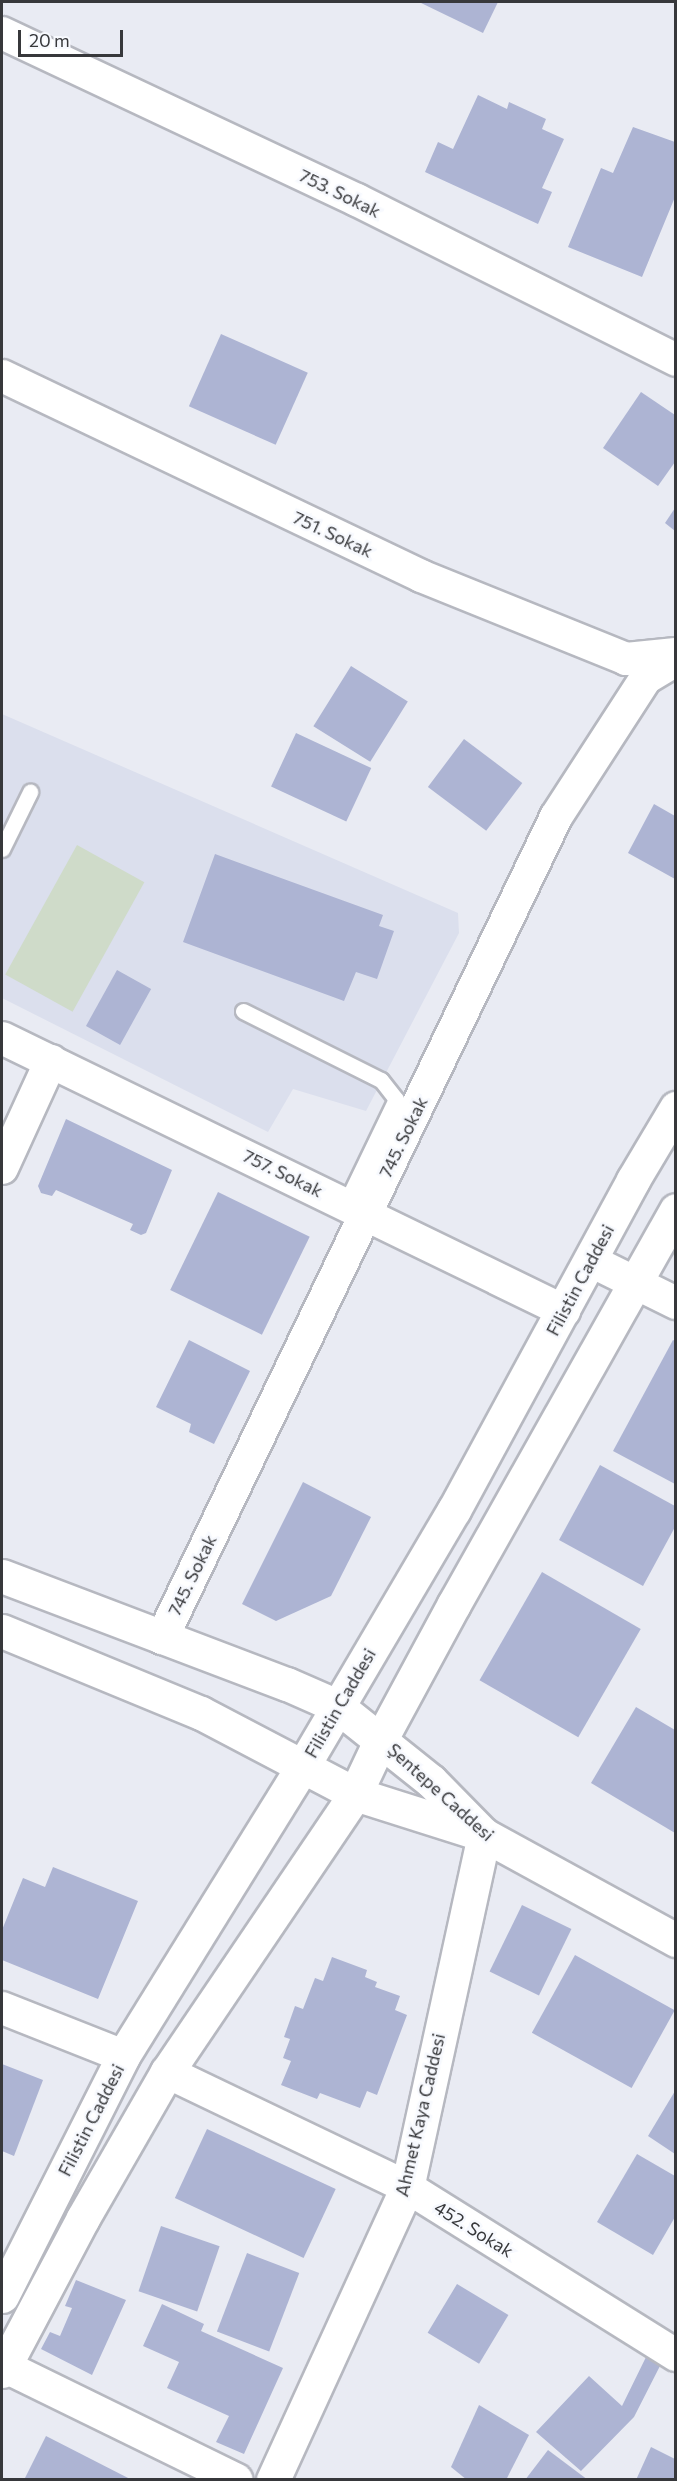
<!DOCTYPE html>
<meta charset="utf-8">
<style>
body{margin:0}
#map{position:relative;width:677px;height:2481px;overflow:hidden;background:#e9ebf3;font-family:Commissioner,sans-serif}
div>[style]{position:absolute}
[style*='--x']{left:calc(var(--x)*1px);top:calc(var(--y)*1px);width:calc(var(--w)*1px);rotate:calc(var(--a)*1deg)}
.built>*{inset:0;background:#dbdfed}
.green>*{inset:0;background:#cfdbc9;transform-origin:0 0}
.building>*{inset:0;background:#adb4d3;transform-origin:0 0}
.roads{filter:drop-shadow(2px 0 #b6b8c0) drop-shadow(-2px 0 #b6b8c0) drop-shadow(0 2px #b6b8c0) drop-shadow(0 -2px #b6b8c0)}
.service>*{height:15px;margin:-7.5px;padding:0 7.5px;transform-origin:7.5px;border-radius:7.5px;background:#fff}
.minor>*{height:32px;margin:-16px;padding:0 16px;transform-origin:16px;border-radius:16px;background:#fff}
.tertiary>*{height:33px;margin:-16.5px;padding:0 16.5px;transform-origin:16.5px;border-radius:16.5px;background:#fff}
span{translate:-50% -50%;white-space:nowrap;text-align:center;line-height:1.15;-webkit-text-stroke:5px #f7f9fe;paint-order:stroke}
.street-label{font-size:18px;color:#37383b}
.frame{position:absolute;inset:0;border:3px solid #37383b;pointer-events:none}
.scale{position:absolute;left:18px;top:30px;width:105px;height:27px;box-sizing:border-box;border:3px solid #37383b;border-top:0;padding-left:8px;font-size:18px;line-height:21px;white-space:nowrap;color:#37383b;-webkit-text-stroke:4px #f7f9fe;paint-order:stroke}
</style>
<div id="map">
<div class="built">
<div style="clip-path:polygon(2px 714px,458px 913px,459px 933px,366px 1111px,293px 1089px,268px 1132px,2px 998px)"></div>
</div>
<div class="green">
<div style="left:77px;top:845px;width:77px;height:148px;rotate:29deg"></div>
</div>
<div class="building">
<div style="clip-path:polygon(419px 2px,498px 2px,483px 33px)"></div>
<div style="clip-path:polygon(478px 95px,507px 109px,509px 102px,546px 119px,542px 129px,564px 139px,542px 188px,552px 192px,538px 224px,425px 172px,438px 142px,453px 149px)"></div>
<div style="clip-path:polygon(633px 127px,675px 142px,675px 197px,642px 277px,568px 247px,601px 168px,613px 173px)"></div>
<div style="left:221px;top:334px;width:95px;height:79px;rotate:24deg"></div>
<div style="clip-path:polygon(641px 392px,675px 415px,675px 462px,658px 486px,603px 448px)"></div>
<div style="clip-path:polygon(675px 508px,675px 531px,665px 523px)"></div>
<div style="left:351px;top:666px;width:67px;height:71px;rotate:32deg"></div>
<div style="left:296px;top:733px;width:83px;height:59px;rotate:25deg"></div>
<div style="left:464px;top:739px;width:73px;height:60px;rotate:37deg"></div>
<div style="clip-path:polygon(654px 804px,675px 816px,675px 879px,628px 853px)"></div>
<div style="clip-path:polygon(215px 854px,383px 915px,379px 926px,394px 931px,377px 979px,356px 972px,344px 1001px,183px 942px)"></div>
<div style="left:117px;top:970px;width:39px;height:64px;rotate:29deg"></div>
<div style="clip-path:polygon(66px 1119px,172px 1170px,146px 1233px,141px 1235px,130px 1230px,133px 1224px,56px 1190px,52px 1196px,41px 1193px,38px 1186px)"></div>
<div style="left:218px;top:1192px;width:102px;height:109px;rotate:26deg"></div>
<div style="clip-path:polygon(189px 1340px,250px 1371px,214px 1444px,189px 1432px,191px 1424px,156px 1407px)"></div>
<div style="clip-path:polygon(673px 1340px,675px 1341px,675px 1484px,613px 1451px)"></div>
<div style="clip-path:polygon(600px 1465px,675px 1506px,675px 1527px,643px 1586px,559px 1540px)"></div>
<div style="clip-path:polygon(303px 1482px,371px 1517px,331px 1596px,276px 1621px,242px 1604px)"></div>
<div style="left:542px;top:1572px;width:114px;height:125px;rotate:30deg"></div>
<div style="clip-path:polygon(636px 1707px,675px 1730px,675px 1833px,591px 1783px)"></div>
<div style="clip-path:polygon(53px 1867px,138px 1901px,98px 1999px,2px 1960px,2px 1930px,23px 1878px,45px 1887px)"></div>
<div style="left:522px;top:1905px;width:55px;height:74px;rotate:26deg"></div>
<div style="left:575px;top:1955px;width:114px;height:89px;rotate:29deg"></div>
<div style="clip-path:polygon(332px 1957px,367px 1970px,365px 1977px,377px 1982px,375px 1987px,400px 1996px,395px 2010px,407px 2015px,377px 2095px,367px 2091px,360px 2108px,320px 2093px,317px 2099px,281px 2085px,291px 2061px,283px 2058px,290px 2039px,284px 2037px,295px 2006px,303px 2009px,315px 1978px,323px 1981px)"></div>
<div style="clip-path:polygon(2px 2064px,43px 2080px,14px 2156px,2px 2151px)"></div>
<div style="clip-path:polygon(675px 2091px,675px 2154px,648px 2136px)"></div>
<div style="left:207px;top:2129px;width:142px;height:76px;rotate:25deg"></div>
<div style="clip-path:polygon(637px 2154px,675px 2176px,675px 2217px,653px 2255px,597px 2222px)"></div>
<div style="left:161px;top:2226px;width:62px;height:69px;rotate:19deg"></div>
<div style="left:247px;top:2253px;width:56px;height:84px;rotate:21deg"></div>
<div style="clip-path:polygon(76px 2280px,126px 2300px,92px 2375px,41px 2349px,50px 2332px,60px 2336px,72px 2308px,65px 2306px)"></div>
<div style="left:457px;top:2284px;width:60px;height:57px;rotate:31deg"></div>
<div style="clip-path:polygon(162px 2304px,204px 2324px,201px 2331px,283px 2368px,244px 2454px,216px 2442px,229px 2416px,167px 2388px,179px 2362px,143px 2346px)"></div>
<div style="clip-path:polygon(647px 2355px,661px 2364px,634px 2417px,581px 2471px,536px 2432px,589px 2376px,622px 2406px)"></div>
<div style="clip-path:polygon(479px 2405px,529px 2435px,506px 2480px,467px 2480px,451px 2467px)"></div>
<div style="clip-path:polygon(46px 2436px,132px 2480px,24px 2480px)"></div>
<div style="clip-path:polygon(651px 2447px,675px 2459px,675px 2480px,636px 2480px)"></div>
<div style="clip-path:polygon(548px 2450px,588px 2480px,525px 2480px)"></div>
</div>
<div class="roads">
<div class="service">
<div style="--x:2;--y:849;--w:64;--a:-63.8"></div>
<div style="--x:243;--y:1011;--w:154;--a:26.6"></div>
<div style="--x:381;--y:1080;--w:24;--a:52"></div>
<div style="--x:396;--y:1099;--w:115;--a:115.7"></div>
</div>
<div class="minor">
<div style="--x:2;--y:33;--w:392;--a:25.2"></div>
<div style="--x:357;--y:200;--w:357;--a:26.6"></div>
<div style="--x:2;--y:376;--w:464;--a:25.5"></div>
<div style="--x:421;--y:576;--w:221;--a:22"></div>
<div style="--x:626;--y:659;--w:50;--a:-5.7"></div>
<div style="--x:2;--y:1038;--w:625;--a:25.91"></div>
<div style="--x:2;--y:1168;--w:118;--a:-65.4"></div>
<div style="--x:591;--y:1261;--w:95;--a:26.3"></div>
<div style="--x:162;--y:1638;--w:911;--a:-64.36"></div>
<div style="--x:556;--y:817;--w:166;--a:-57.1"></div>
<div style="--x:646;--y:678;--w:35;--a:-31"></div>
<div style="--x:2;--y:2008;--w:130;--a:21.6"></div>
<div style="--x:167;--y:2072;--w:266;--a:25.6"></div>
<div style="--x:407;--y:2187;--w:317;--a:32"></div>
<div style="--x:4;--y:2366;--w:259;--a:26.1"></div>
</div>
<div class="tertiary">
<div style="--x:2;--y:1576;--w:305;--a:20.8"></div>
<div style="--x:287;--y:1684;--w:55;--a:23.7"></div>
<div style="--x:337;--y:1706;--w:120;--a:38.6"></div>
<div style="--x:431;--y:1781;--w:76;--a:45.5"></div>
<div style="--x:484;--y:1835;--w:219;--a:28.7"></div>
<div style="--x:2;--y:1631;--w:215;--a:22.4"></div>
<div style="--x:201;--y:1713;--w:174;--a:27.7"></div>
<div style="--x:355;--y:1794;--w:135;--a:17.6"></div>
<div style="--x:484;--y:1835;--w:360;--a:102.3"></div>
<div style="--x:407;--y:2187;--w:322;--a:114.6"></div>
<div style="--x:2;--y:2296;--w:269;--a:-63.2"></div>
<div style="--x:123;--y:2056;--w:341;--a:-58.2"></div>
<div style="--x:303;--y:1766;--w:297;--a:-59.5"></div>
<div style="--x:454;--y:1510;--w:375;--a:-61.5"></div>
<div style="--x:633;--y:1180;--w:84;--a:-59.2"></div>
<div style="--x:2;--y:2371;--w:173;--a:-62.1"></div>
<div style="--x:83;--y:2218;--w:168;--a:-60.1"></div>
<div style="--x:167;--y:2072;--w:336;--a:-55.9"></div>
<div style="--x:355;--y:1794;--w:61;--a:-64.7"></div>
<div style="--x:381;--y:1739;--w:153;--a:-61.6"></div>
<div style="--x:454;--y:1604;--w:452;--a:-60.6"></div>
</div>
</div>
<div class="street-label">
<span style="left:340px;top:193px;rotate:26deg">753. Sokak</span>
<span style="left:333px;top:534px;rotate:25deg">751. Sokak</span>
<span style="left:403px;top:1137px;rotate:-64deg">745. Sokak</span>
<span style="left:283px;top:1173px;rotate:26deg">757. Sokak</span>
<span style="left:580px;top:1280px;rotate:-62deg">Filistin Caddesi</span>
<span style="left:192px;top:1575px;rotate:-64deg">745. Sokak</span>
<span style="left:340px;top:1703px;rotate:-60deg">Filistin Caddesi</span>
<span style="left:441px;top:1792px;rotate:42deg">Şentepe Caddesi</span>
<span style="left:420px;top:2115px;rotate:-77deg">Ahmet Kaya Caddesi</span>
<span style="left:91px;top:2120px;rotate:-63deg">Filistin Caddesi</span>
<span style="left:474px;top:2229px;rotate:32deg">452. Sokak</span>
</div>
<div class="frame"></div>
<div class="scale">20 m</div>
</div>
